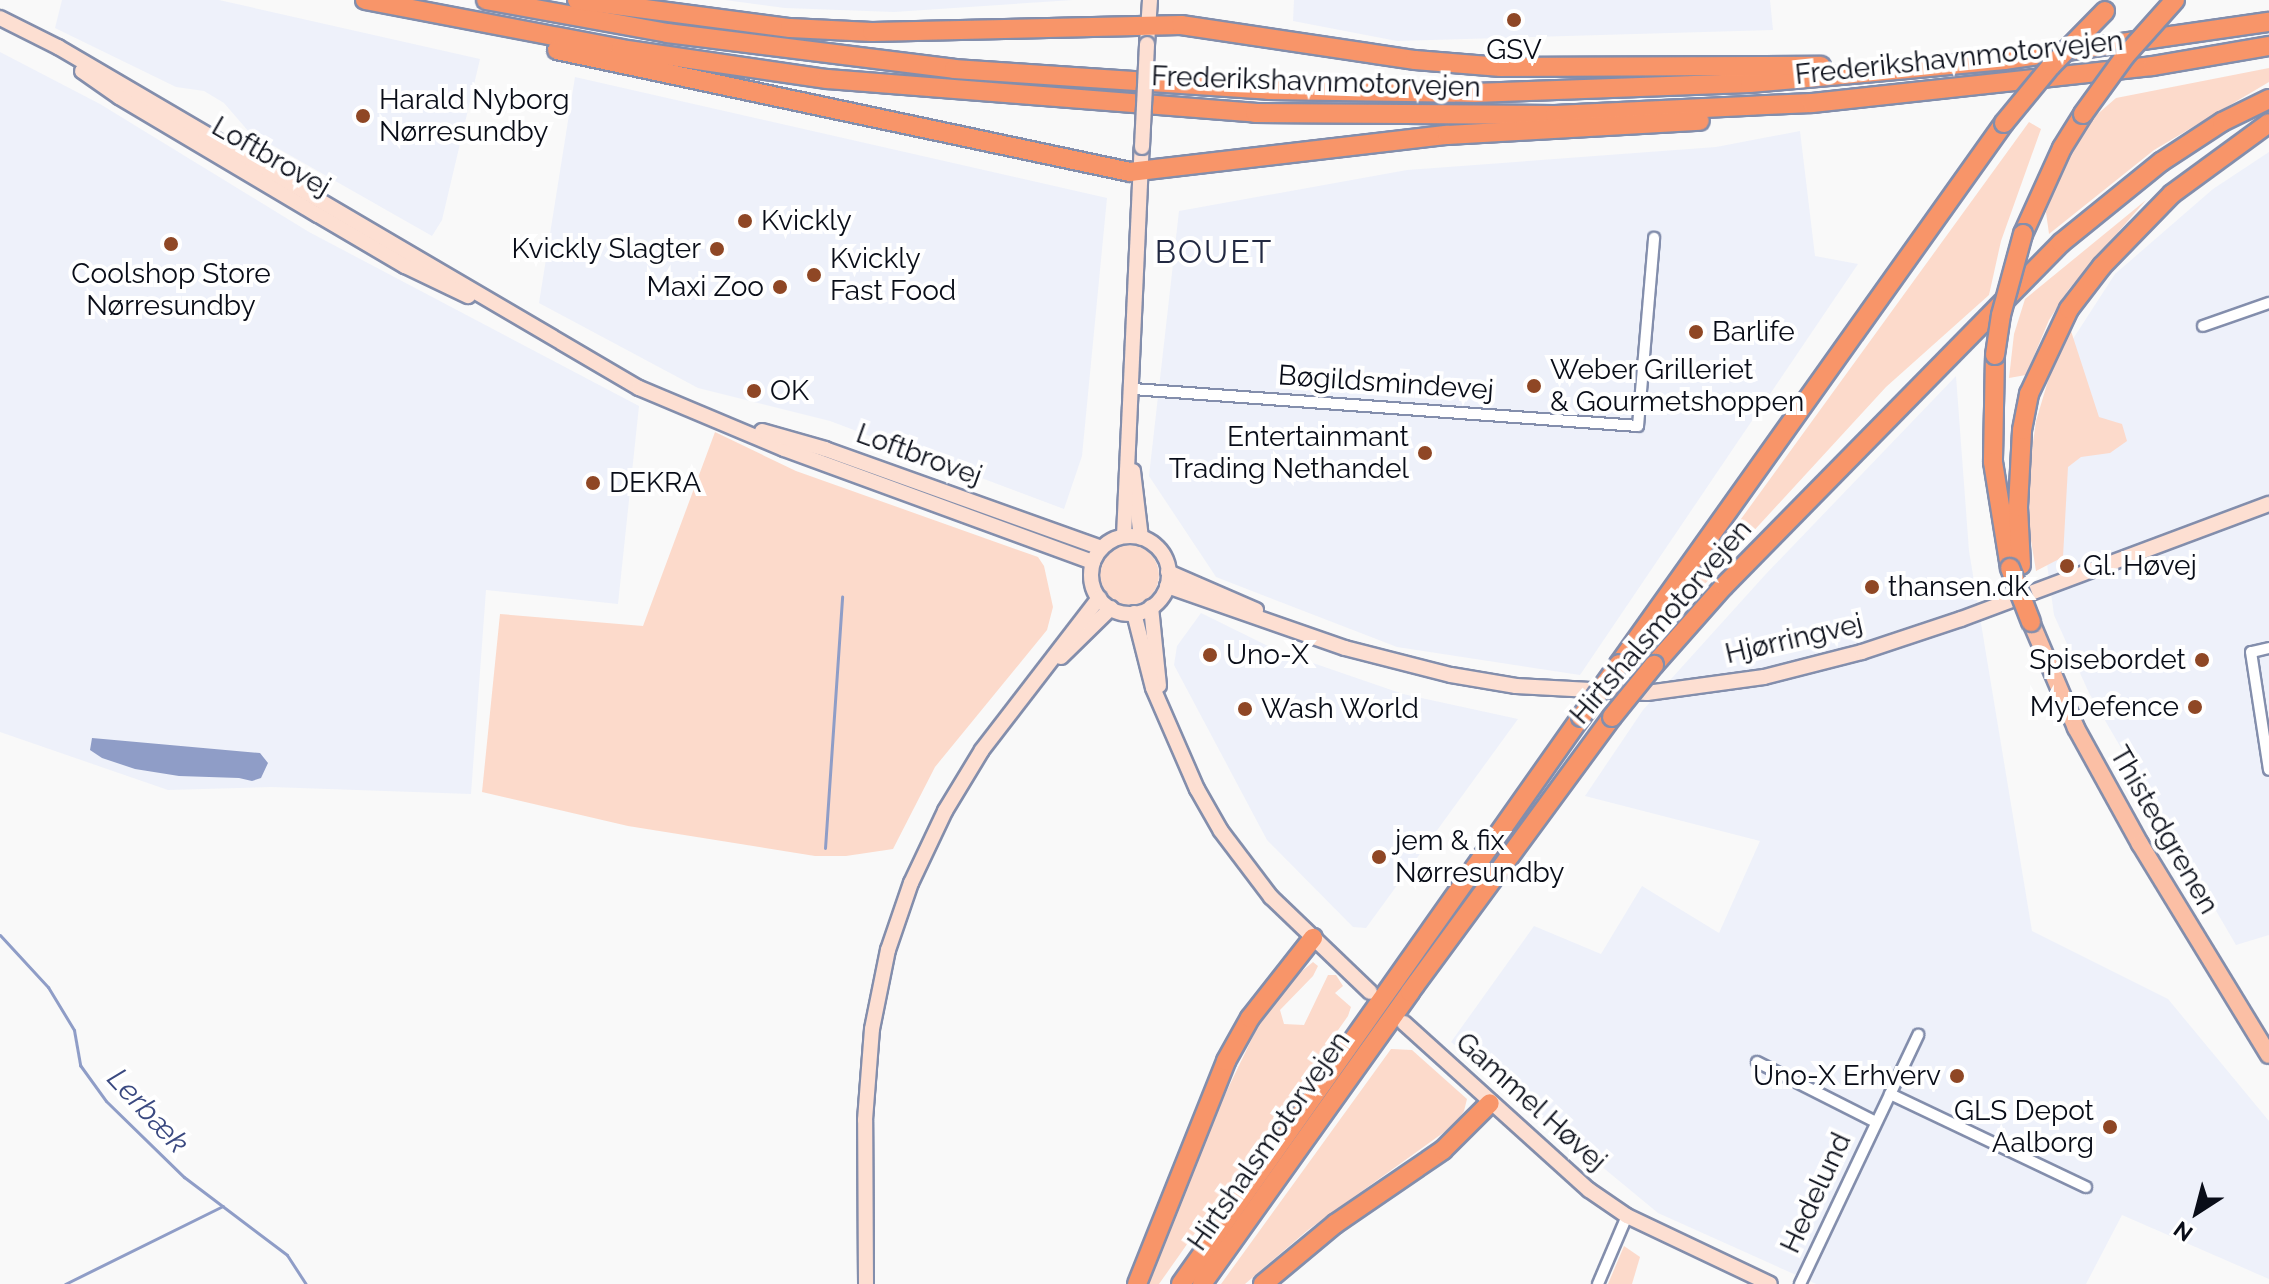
<!DOCTYPE html>
<meta charset="utf-8">
<style>
body{margin:0}
#map{position:relative;width:2269px;height:1284px;overflow:hidden;background:#f9f9f9;font-family:Raleway,sans-serif}
div>[style]{position:absolute}
[style*='--x']{left:calc(var(--x)*1px);top:calc(var(--y)*1px);width:calc(var(--w)*1px);rotate:calc(var(--a)*1deg)}
.built>*{inset:0;background:#eef1fa}
.green>*{inset:0;background:#fcdacb}
.round{border-radius:50%}
.water>*{inset:0;background:#8f9dc7}
.stream>*{height:3px;margin:-1.5px;padding:0 1.5px;transform-origin:1.5px;border-radius:1.5px;background:#8f9dc7}
.roads{filter:drop-shadow(2px 0 #838eac) drop-shadow(-2px 0 #838eac) drop-shadow(0 2px #838eac) drop-shadow(0 -2px #838eac)}
.street>*{height:10px;margin:-5px;padding:0 5px;transform-origin:5px;border-radius:5px;background:#fff}
.secondary>*{height:14px;margin:-7px;padding:0 7px;transform-origin:7px;border-radius:7px;background:#fddfd2}
.secondary>.ring{margin:-7px;padding:0;box-sizing:content-box;background:none;border:14px solid #fddfd2;border-radius:50%}
.primary>*{height:16px;margin:-8px;padding:0 8px;transform-origin:8px;border-radius:8px;background:#fbbfa5}
.highway>*{height:18px;margin:-9px;padding:0 9px;transform-origin:9px;border-radius:9px;background:#f89569}
.bridges{filter:drop-shadow(2px 0 #838eac) drop-shadow(-2px 0 #838eac) drop-shadow(0 2px #838eac) drop-shadow(0 -2px #838eac)}
.secondary-bridge>*{height:14px;margin:-7px;padding:0 7px;transform-origin:7px;border-radius:7px;background:#fddfd2}
.highway-bridge>*{height:18px;margin:-9px;padding:0 9px;transform-origin:9px;border-radius:9px;background:#f89569}
.dots>*{width:22px;height:22px;translate:-50% -50%;box-sizing:border-box;border:4px solid #fff;border-radius:50%}
span{translate:-50% -50%;white-space:nowrap;text-align:center;line-height:1.15;-webkit-text-stroke:8px #fff;paint-order:stroke}
.poi-label{font-size:28px;color:#090d18}
.left{translate:0 -50%;text-align:left}
.right{translate:-100% -50%;text-align:right}
.street-label{font-size:28px;color:#090d18}
.water-label{font-size:30px;color:#3a4980;font-style:italic}
.quarter-label{font-size:32px;color:#222942;letter-spacing:2px}
.north{position:absolute;left:2157px;top:1172px;width:80px;height:80px;-webkit-text-stroke:6px #fff;paint-order:stroke;rotate:216deg;font-size:22px;font-weight:700;line-height:32px;text-align:center;color:#090d18}
.north::after{content:'';display:block;margin:auto;width:28px;height:36px;background:#090d18;clip-path:polygon(50% 0,100% 100%,50% 72%,0 100%)}
</style>
<div id="map">
<div class="built">
<div style="clip-path:polygon(62px 0,219px 0,480px 59px,442px 220px,432px 236px,249px 132px,224px 103px,204px 91px,176px 87px,55px 28px)"></div>
<div style="clip-path:polygon(725px 0,1073px 0,894px 12px,785px 8px)"></div>
<div style="clip-path:polygon(1294px 0,1770px 0,1773px 30px,1397px 41px,1293px 21px)"></div>
<div style="clip-path:polygon(0 52px,100px 104px,309px 232px,639px 406px,618px 604px,486px 590px,471px 794px,271px 787px,168px 790px,0 732px)"></div>
<div style="clip-path:polygon(575px 77px,1107px 198px,1082px 456px,1064px 509px,830px 421px,698px 388px,539px 303px)"></div>
<div style="clip-path:polygon(1800px 131px,1815px 256px,1858px 264px,1580px 675px,1397px 647px,1216px 577px,1149px 476px,1179px 211px,1407px 170px,1716px 147px)"></div>
<div style="clip-path:polygon(2269px 152px,2269px 935px,2236px 945px,2089px 693px,2054px 615px,2044px 542px,2069px 345px,2115px 274px,2213px 189px)"></div>
<div style="clip-path:polygon(1956px 376px,1969px 551px,2032px 931px,2168px 999px,2269px 1121px,2269px 1279px,2122px 1215px,2086px 1284px,1816px 1284px,1658px 1213px,1451px 1042px,1534px 926px,1601px 954px,1642px 886px,1719px 933px,1760px 841px,1585px 796px,1643px 710px,1765px 575px)"></div>
<div style="clip-path:polygon(1201px 613px,1278px 651px,1403px 694px,1518px 719px,1366px 928px,1353px 927px,1267px 840px,1174px 665px,1177px 646px)"></div>
</div>
<div class="green">
<div style="clip-path:polygon(2269px 68px,2269px 82px,2154px 150px,2049px 234px,2046px 212px,2062px 169px,2093px 118px,2116px 98px)"></div>
<div style="clip-path:polygon(2029px 122px,2041px 129px,2001px 241px,1989px 295px,1886px 387px,1703px 586px,1696px 581px)"></div>
<div style="clip-path:polygon(2146px 200px,2069px 289px,2049px 320px,2026px 375px,2009px 378px,2014px 334px,2025px 299px)"></div>
<div style="clip-path:polygon(2071px 331px,2099px 417px,2122px 424px,2127px 441px,2110px 453px,2081px 457px,2068px 467px,2063px 557px,2036px 571px,2028px 522px,2029px 471px,2036px 421px,2050px 374px)"></div>
<div style="clip-path:polygon(715px 432px,796px 471px,1038px 557px,1044px 566px,1053px 607px,1047px 630px,935px 767px,893px 849px,846px 856px,815px 856px,628px 826px,482px 792px,500px 614px,643px 626px)"></div>
<div class="round" style="left:1099px;top:545px;width:60px;height:60px"></div>
<div style="clip-path:polygon(1313px 962px,1318px 966px,1313px 976px,1280px 1010px,1284px 1024px,1304px 1025px,1328px 975px,1336px 975px,1343px 986px,1335px 993px,1351px 1007px,1348px 1016px,1159px 1284px,1148px 1284px,1220px 1105px,1258px 1026px,1280px 989px)"></div>
<div style="clip-path:polygon(1391px 1049px,1412px 1050px,1467px 1099px,1464px 1111px,1454px 1125px,1308px 1230px,1245px 1284px,1221px 1284px)"></div>
<div style="clip-path:polygon(1624px 1246px,1640px 1257px,1632px 1284px,1608px 1284px)"></div>
</div>
<div class="water">
<div style="clip-path:polygon(92px 738px,260px 753px,268px 763px,261px 778px,252px 781px,239px 778px,179px 776px,135px 769px,102px 758px,90px 750px)"></div>
</div>
<div class="stream">
<div style="--x:825;--y:848;--w:252;--a:-86.1"></div>
<div style="--x:0;--y:935;--w:71;--a:47.3"></div>
<div style="--x:48;--y:987;--w:50;--a:58.8"></div>
<div style="--x:74;--y:1030;--w:36;--a:80"></div>
<div style="--x:80;--y:1065;--w:44;--a:54.2"></div>
<div style="--x:106;--y:1101;--w:109;--a:44.3"></div>
<div style="--x:184;--y:1177;--w:129;--a:37.1"></div>
<div style="--x:287;--y:1255;--w:35;--a:57"></div>
<div style="--x:65;--y:1284;--w:176;--a:-26.3"></div>
</div>
<div class="roads">
<div class="street">
<div style="--x:2203;--y:326;--w:70;--a:-19.2"></div>
<div style="--x:1133;--y:389;--w:506;--a:4.19"></div>
<div style="--x:1638;--y:426;--w:189;--a:-85.1"></div>
<div style="--x:2269;--y:648;--w:18;--a:167"></div>
<div style="--x:2251;--y:652;--w:119;--a:81.3"></div>
<div style="--x:1757;--y:1062;--w:133;--a:26.8"></div>
<div style="--x:1890;--y:1094;--w:217;--a:25.4"></div>
<div style="--x:1598;--y:1284;--w:74;--a:-66.9"></div>
<div style="--x:1800;--y:1284;--w:276;--a:-64.6"></div>
</div>
<div class="secondary">
<div style="--x:0;--y:18;--w:65;--a:26.6"></div>
<div style="--x:58;--y:47;--w:674;--a:30.41"></div>
<div style="--x:639;--y:388;--w:157;--a:22.8"></div>
<div style="--x:784;--y:449;--w:329;--a:20.1"></div>
<div style="--x:1147;--y:44;--w:44;--a:-86.1"></div>
<div style="--x:82;--y:71;--w:45;--a:35.1"></div>
<div style="--x:119;--y:97;--w:231;--a:30.7"></div>
<div style="--x:318;--y:215;--w:101;--a:30.4"></div>
<div style="--x:405;--y:266;--w:70;--a:25.5"></div>
<div style="--x:762;--y:431;--w:66;--a:15.9"></div>
<div style="--x:825;--y:449;--w:294;--a:19.7"></div>
<div style="--x:1133;--y:471;--w:67;--a:83.2"></div>
<div style="--x:1124;--y:536;--w:389;--a:-87.4"></div>
<div class="ring" style="left:1091px;top:536px;width:64px;height:64px"></div>
<div style="--x:1168;--y:572;--w:96;--a:23.4"></div>
<div style="--x:1167;--y:586;--w:188;--a:19.2"></div>
<div style="--x:1345;--y:648;--w:109;--a:14.3"></div>
<div style="--x:1451;--y:675;--w:66;--a:9.6"></div>
<div style="--x:1516;--y:686;--w:131;--a:3.1"></div>
<div style="--x:1647;--y:693;--w:118;--a:-7.8"></div>
<div style="--x:1764;--y:677;--w:101;--a:-14.3"></div>
<div style="--x:1862;--y:652;--w:104;--a:-18.4"></div>
<div style="--x:1961;--y:619;--w:329;--a:-20.5"></div>
<div style="--x:1151;--y:607;--w:79;--a:84.2"></div>
<div style="--x:1134;--y:613;--w:77;--a:75.8"></div>
<div style="--x:1153;--y:688;--w:110;--a:66.5"></div>
<div style="--x:1197;--y:789;--w:48;--a:60.3"></div>
<div style="--x:1221;--y:831;--w:83;--a:52.9"></div>
<div style="--x:1271;--y:897;--w:137;--a:43.8"></div>
<div style="--x:1061;--y:657;--w:70;--a:-44.4"></div>
<div style="--x:1404;--y:1023;--w:249;--a:42.1"></div>
<div style="--x:1589;--y:1190;--w:46;--a:34.4"></div>
<div style="--x:1627;--y:1216;--w:158;--a:25.4"></div>
<div style="--x:866;--y:1284;--w:164;--a:-90.3"></div>
<div style="--x:865;--y:1120;--w:91;--a:-85.6"></div>
<div style="--x:872;--y:1029;--w:81;--a:-78.6"></div>
<div style="--x:888;--y:950;--w:71;--a:-71.1"></div>
<div style="--x:911;--y:883;--w:80;--a:-64.7"></div>
<div style="--x:945;--y:811;--w:71;--a:-58.8"></div>
<div style="--x:982;--y:750;--w:192;--a:-52.4"></div>
</div>
<div class="primary">
<div style="--x:2031;--y:622;--w:115;--a:67"></div>
<div style="--x:2076;--y:728;--w:132;--a:61.1"></div>
<div style="--x:2140;--y:844;--w:247;--a:58.6"></div>
</div>
<div class="highway">
<div style="--x:365;--y:0;--w:261;--a:10.8"></div>
<div style="--x:621;--y:49;--w:208;--a:8.3"></div>
<div style="--x:827;--y:79;--w:429;--a:4.5"></div>
<div style="--x:1255;--y:113;--w:300;--a:0.4"></div>
<div style="--x:1555;--y:115;--w:257;--a:-2.7"></div>
<div style="--x:1812;--y:103;--w:342;--a:-6.2"></div>
<div style="--x:2152;--y:66;--w:119;--a:-9.7"></div>
<div style="--x:486;--y:0;--w:184;--a:10.3"></div>
<div style="--x:667;--y:33;--w:289;--a:7.1"></div>
<div style="--x:954;--y:69;--w:315;--a:3.8"></div>
<div style="--x:1268;--y:90;--w:206;--a:0.8"></div>
<div style="--x:1474;--y:93;--w:276;--a:-2.1"></div>
<div style="--x:1750;--y:83;--w:114;--a:-5"></div>
<div style="--x:1864;--y:73;--w:141;--a:-5.3"></div>
<div style="--x:2004;--y:60;--w:268;--a:-8.2"></div>
<div style="--x:577;--y:0;--w:215;--a:7.5"></div>
<div style="--x:790;--y:28;--w:82;--a:2.8"></div>
<div style="--x:872;--y:32;--w:309;--a:-1.3"></div>
<div style="--x:1181;--y:25;--w:237;--a:8.5"></div>
<div style="--x:1415;--y:60;--w:86;--a:4.7"></div>
<div style="--x:1501;--y:67;--w:320;--a:-0.2"></div>
<div style="--x:557;--y:50;--w:586;--a:12.02"></div>
<div style="--x:1130;--y:172;--w:319;--a:-6.7"></div>
<div style="--x:1447;--y:135;--w:253;--a:-3.2"></div>
<div style="--x:2023;--y:234;--w:94;--a:-65.6"></div>
<div style="--x:2062;--y:148;--w:40;--a:-58"></div>
<div style="--x:1995;--y:355;--w:107;--a:91.1"></div>
<div style="--x:1993;--y:462;--w:107;--a:80.9"></div>
<div style="--x:2021;--y:565;--w:58;--a:-93"></div>
<div style="--x:2018;--y:507;--w:77;--a:-87"></div>
<div style="--x:2022;--y:430;--w:37;--a:-79"></div>
<div style="--x:2029;--y:394;--w:94;--a:-64.8"></div>
<div style="--x:2069;--y:309;--w:54;--a:-52.5"></div>
<div style="--x:2102;--y:266;--w:100;--a:-45.8"></div>
<div style="--x:2172;--y:194;--w:120;--a:-36.2"></div>
<div style="--x:1619;--y:664;--w:664;--a:-54.56"></div>
<div style="--x:1654;--y:665;--w:106;--a:-48.5"></div>
<div style="--x:1724;--y:586;--w:481;--a:-45.5"></div>
<div style="--x:2061;--y:243;--w:129;--a:-39"></div>
<div style="--x:2161;--y:162;--w:73;--a:-33.3"></div>
<div style="--x:2222;--y:122;--w:52;--a:-26.1"></div>
<div style="--x:1137;--y:1284;--w:240;--a:-68.2"></div>
<div style="--x:1226;--y:1061;--w:49;--a:-60.8"></div>
<div style="--x:1250;--y:1018;--w:102;--a:-51.8"></div>
<div style="--x:1181;--y:1284;--w:694;--a:-54.8"></div>
<div style="--x:1202;--y:1284;--w:359;--a:-54.5"></div>
<div style="--x:1410;--y:992;--w:341;--a:-53.7"></div>
<div style="--x:1263;--y:1284;--w:94;--a:-39.8"></div>
<div style="--x:1335;--y:1224;--w:131;--a:-34.4"></div>
<div style="--x:1443;--y:1150;--w:66;--a:-45"></div>
</div>
</div>
<div class="bridges">
<div class="secondary-bridge">
<div style="--x:1142;--y:147;--w:103;--a:-87.2"></div>
</div>
<div class="highway-bridge">
<div style="--x:2083;--y:114;--w:72;--a:-54.1"></div>
<div style="--x:2125;--y:56;--w:75;--a:-48.2"></div>
<div style="--x:2004;--y:123;--w:74;--a:-50.5"></div>
<div style="--x:2051;--y:66;--w:77;--a:-45.5"></div>
<div style="--x:1995;--y:355;--w:40;--a:-81.5"></div>
<div style="--x:2001;--y:315;--w:84;--a:-74.8"></div>
<div style="--x:2010;--y:568;--w:58;--a:68.7"></div>
<div style="--x:1581;--y:717;--w:65;--a:-54.4"></div>
<div style="--x:1612;--y:717;--w:67;--a:-51.1"></div>
</div>
</div>
<div class="dots">
<div style="left:1514px;top:20px;background:#8f4725"></div>
<div style="left:363px;top:116px;background:#8f4725"></div>
<div style="left:745px;top:221px;background:#8f4725"></div>
<div style="left:171px;top:244px;background:#8f4725"></div>
<div style="left:717px;top:249px;background:#8f4725"></div>
<div style="left:814px;top:275px;background:#8f4725"></div>
<div style="left:780px;top:287px;background:#8f4725"></div>
<div style="left:1696px;top:332px;background:#8f4725"></div>
<div style="left:1534px;top:386px;background:#8f4725"></div>
<div style="left:754px;top:391px;background:#8f4725"></div>
<div style="left:1425px;top:453px;background:#8f4725"></div>
<div style="left:593px;top:483px;background:#8f4725"></div>
<div style="left:2067px;top:566px;background:#8f4725"></div>
<div style="left:1872px;top:587px;background:#8f4725"></div>
<div style="left:1210px;top:655px;background:#8f4725"></div>
<div style="left:2202px;top:660px;background:#8f4725"></div>
<div style="left:2195px;top:707px;background:#8f4725"></div>
<div style="left:1245px;top:709px;background:#8f4725"></div>
<div style="left:1379px;top:857px;background:#8f4725"></div>
<div style="left:1957px;top:1076px;background:#8f4725"></div>
<div style="left:2110px;top:1127px;background:#8f4725"></div>
</div>
<div class="poi-label">
<span style="left:1514px;top:50px">GSV</span>
<span class="left" style="left:379px;top:116px">Harald Nyborg<br>Nørresundby</span>
<span class="left" style="left:761px;top:221px">Kvickly</span>
<span class="right" style="left:701px;top:249px">Kvickly Slagter</span>
<span class="left" style="left:830px;top:275px">Kvickly<br>Fast Food</span>
<span style="left:171px;top:290px">Coolshop Store<br>Nørresundby</span>
<span class="right" style="left:764px;top:287px">Maxi Zoo</span>
<span class="left" style="left:1712px;top:332px">Barlife</span>
<span class="left" style="left:1550px;top:386px">Weber Grilleriet<br>&amp; Gourmetshoppen</span>
<span class="left" style="left:770px;top:391px">OK</span>
<span class="right" style="left:1409px;top:453px">Entertainmant<br>Trading Nethandel</span>
<span class="left" style="left:609px;top:483px">DEKRA</span>
<span class="left" style="left:2083px;top:566px">Gl. Høvej</span>
<span class="left" style="left:1888px;top:587px">thansen.dk</span>
<span class="left" style="left:1226px;top:655px">Uno-X</span>
<span class="right" style="left:2186px;top:660px">Spisebordet</span>
<span class="right" style="left:2179px;top:707px">MyDefence</span>
<span class="left" style="left:1261px;top:709px">Wash World</span>
<span class="left" style="left:1395px;top:857px">jem &amp; fix<br>Nørresundby</span>
<span class="right" style="left:1941px;top:1076px">Uno-X Erhverv</span>
<span class="right" style="left:2094px;top:1127px">GLS Depot<br>Aalborg</span>
</div>
<div class="street-label">
<span style="left:1959px;top:58px;rotate:-6deg">Frederikshavnmotorvejen</span>
<span style="left:1316px;top:82px;rotate:2deg">Frederikshavnmotorvejen</span>
<span style="left:271px;top:157px;rotate:30deg">Loftbrovej</span>
<span style="left:1386px;top:383px;rotate:4deg">Bøgildsmindevej</span>
<span style="left:919px;top:455px;rotate:20deg">Loftbrovej</span>
<span style="left:1661px;top:622px;rotate:-49deg">Hirtshalsmotorvejen</span>
<span style="left:1794px;top:639px;rotate:-13deg">Hjørringvej</span>
<span style="left:2164px;top:830px;rotate:60deg">Thistedgrenen</span>
<span style="left:1531px;top:1102px;rotate:42deg">Gammel Høvej</span>
<span style="left:1269px;top:1141px;rotate:-55deg">Hirtshalsmotorvejen</span>
<span style="left:1816px;top:1193px;rotate:-65deg">Hedelund</span>
</div>
<div class="water-label">
<span style="left:148px;top:1111px;rotate:47deg">Lerbæk</span>
</div>
<div class="quarter-label">
<span style="left:1214px;top:252px">BOUET</span>
</div>
<div class="north">N</div>
</div>
